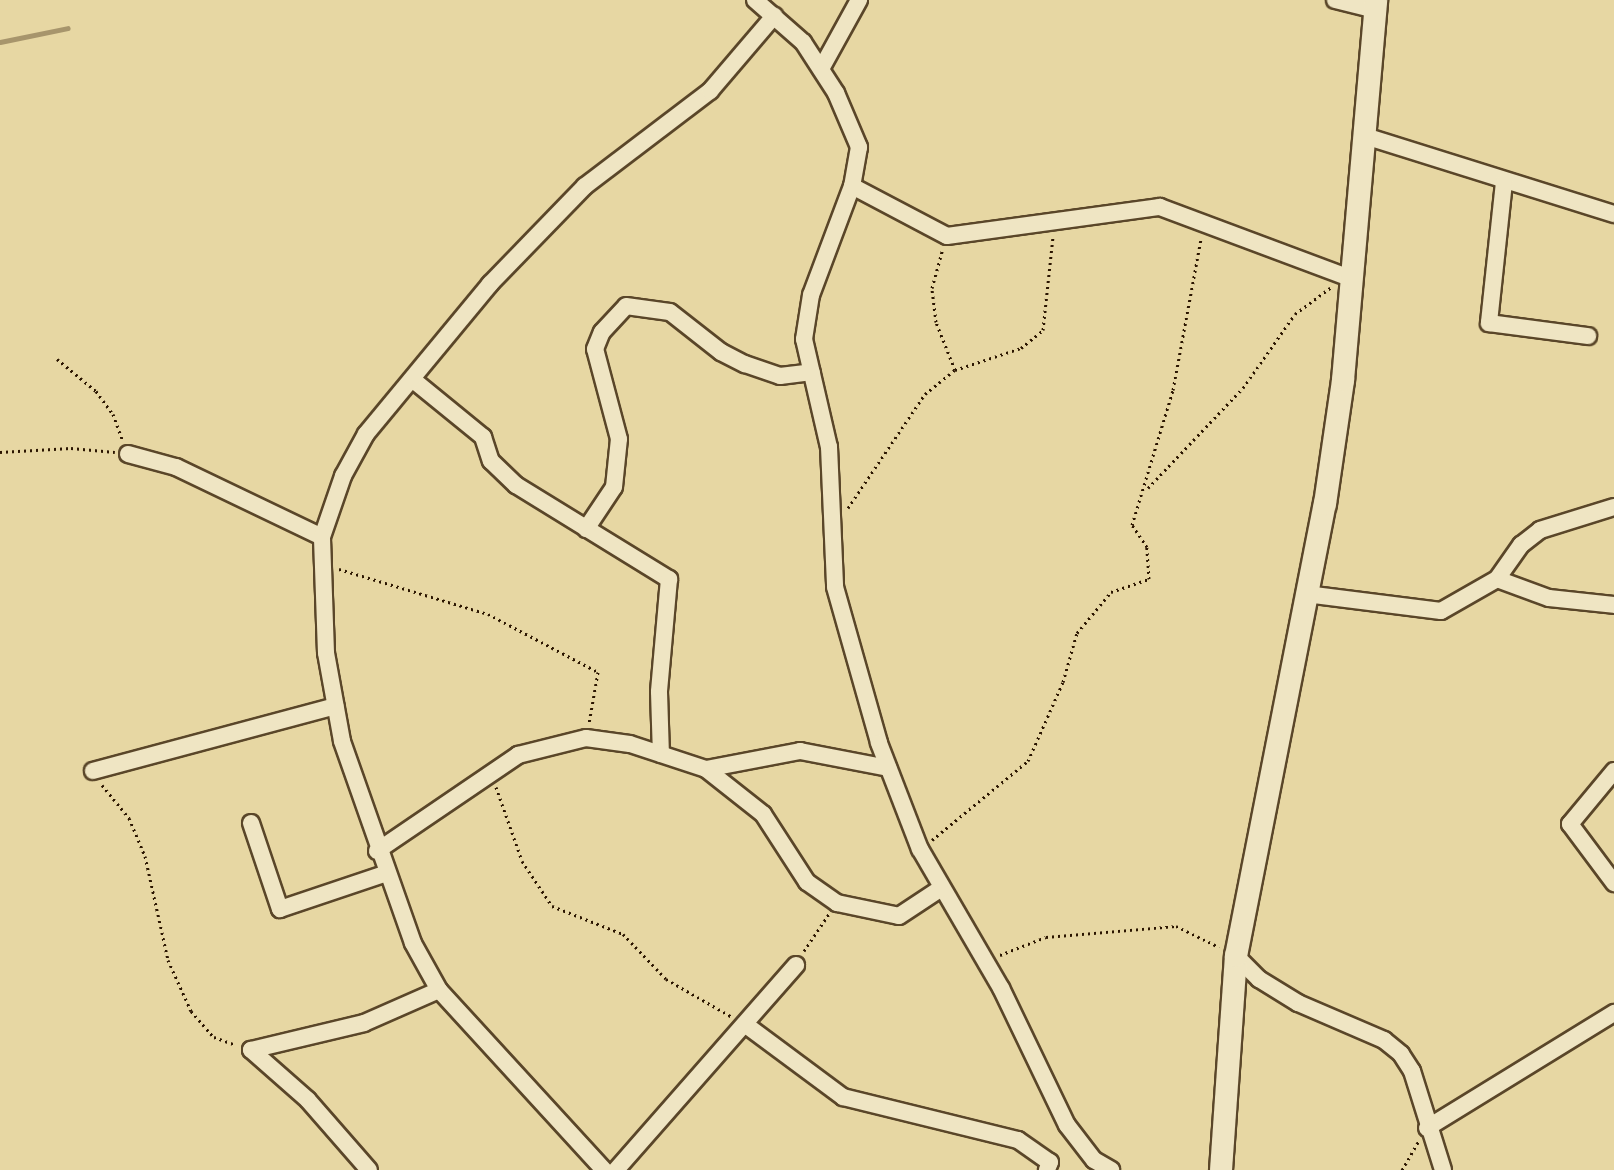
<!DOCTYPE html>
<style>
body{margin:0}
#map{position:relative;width:1614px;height:1170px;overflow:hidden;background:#e7d7a3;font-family:"EB Garamond",serif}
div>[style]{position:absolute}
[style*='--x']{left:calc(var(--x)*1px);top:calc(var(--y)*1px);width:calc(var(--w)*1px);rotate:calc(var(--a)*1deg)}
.stream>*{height:5px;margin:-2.5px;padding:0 2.5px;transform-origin:2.5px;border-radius:2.5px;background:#a7956c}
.path>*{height:3px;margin-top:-1.5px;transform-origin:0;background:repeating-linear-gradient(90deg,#2b1500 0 2px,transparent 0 6px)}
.roads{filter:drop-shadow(2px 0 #5a4629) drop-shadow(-2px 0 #5a4629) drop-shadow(0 2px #5a4629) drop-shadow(0 -2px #5a4629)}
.street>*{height:16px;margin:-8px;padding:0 8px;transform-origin:8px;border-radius:8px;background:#efe5c3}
.secondary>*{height:22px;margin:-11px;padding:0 11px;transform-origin:11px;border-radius:11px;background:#efe5c3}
span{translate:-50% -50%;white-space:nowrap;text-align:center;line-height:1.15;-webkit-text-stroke:7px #efe5c3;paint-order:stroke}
</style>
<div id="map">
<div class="stream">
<div style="--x:0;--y:42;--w:69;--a:-11.6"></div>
</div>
<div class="path">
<div style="--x:57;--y:359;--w:50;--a:39.4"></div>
<div style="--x:96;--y:391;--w:29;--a:54"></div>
<div style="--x:113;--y:414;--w:29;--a:70"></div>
<div style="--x:955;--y:370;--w:70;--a:-18.4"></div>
<div style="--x:1021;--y:348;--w:28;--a:-39"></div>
<div style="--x:1043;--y:330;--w:95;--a:-83.9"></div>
<div style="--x:0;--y:452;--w:71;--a:-3.2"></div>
<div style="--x:71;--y:448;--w:44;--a:5.2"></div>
<div style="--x:1148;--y:488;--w:138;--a:-46.5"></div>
<div style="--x:1243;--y:388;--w:90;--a:-54.9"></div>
<div style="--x:1295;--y:314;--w:44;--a:-36.6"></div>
<div style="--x:848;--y:508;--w:138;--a:-56"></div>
<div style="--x:925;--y:394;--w:38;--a:-39"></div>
<div style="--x:955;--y:370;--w:52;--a:-111.6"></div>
<div style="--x:936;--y:322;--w:34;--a:-97"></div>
<div style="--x:932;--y:288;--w:41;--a:-74.6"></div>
<div style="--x:339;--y:569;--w:156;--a:16.8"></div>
<div style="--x:488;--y:614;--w:124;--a:27.8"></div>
<div style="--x:598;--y:672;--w:52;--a:100"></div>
<div style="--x:102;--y:785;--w:43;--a:50.7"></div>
<div style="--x:129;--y:818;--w:41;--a:67.2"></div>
<div style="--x:145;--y:856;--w:107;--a:77.5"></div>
<div style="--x:168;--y:960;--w:56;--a:65.7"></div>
<div style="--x:191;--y:1011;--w:35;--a:49"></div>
<div style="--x:214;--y:1037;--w:23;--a:20"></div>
<div style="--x:496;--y:787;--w:78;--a:70.6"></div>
<div style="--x:522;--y:861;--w:54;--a:56.3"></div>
<div style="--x:552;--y:906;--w:76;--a:21.5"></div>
<div style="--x:623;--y:934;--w:62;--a:46.3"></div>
<div style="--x:666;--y:979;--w:76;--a:29.9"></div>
<div style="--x:932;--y:840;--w:124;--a:-39.5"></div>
<div style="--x:1028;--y:761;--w:86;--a:-66.1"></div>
<div style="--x:1063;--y:682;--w:51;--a:-74.1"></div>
<div style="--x:1077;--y:633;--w:53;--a:-50.3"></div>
<div style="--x:1111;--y:592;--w:40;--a:-18.9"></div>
<div style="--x:1149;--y:579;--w:32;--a:-94"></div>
<div style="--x:1147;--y:547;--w:27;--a:-124"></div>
<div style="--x:1132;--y:525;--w:141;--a:-73.1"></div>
<div style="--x:1173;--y:390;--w:154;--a:-79.5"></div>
<div style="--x:804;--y:951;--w:45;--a:-56"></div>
<div style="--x:1000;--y:955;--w:49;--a:-21.4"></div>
<div style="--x:1046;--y:937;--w:130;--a:-4.8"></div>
<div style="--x:1176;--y:926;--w:48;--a:26"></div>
<div style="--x:1402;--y:1170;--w:34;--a:-60"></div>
</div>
<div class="roads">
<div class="street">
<div style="--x:755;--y:0;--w:64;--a:41.2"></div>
<div style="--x:803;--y:42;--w:61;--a:57.1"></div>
<div style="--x:836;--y:93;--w:59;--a:66.9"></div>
<div style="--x:859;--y:147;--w:40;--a:100"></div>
<div style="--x:852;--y:186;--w:116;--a:110.6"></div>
<div style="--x:811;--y:295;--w:45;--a:99"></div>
<div style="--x:804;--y:339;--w:111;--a:77"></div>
<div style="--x:829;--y:447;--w:140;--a:87.5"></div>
<div style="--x:835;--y:587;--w:162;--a:74.2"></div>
<div style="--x:879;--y:743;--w:114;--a:68.9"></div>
<div style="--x:920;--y:849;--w:161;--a:59.8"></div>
<div style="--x:1001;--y:988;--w:152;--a:64.3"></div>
<div style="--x:1067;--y:1125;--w:44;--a:52.4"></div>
<div style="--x:1094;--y:1160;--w:20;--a:30"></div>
<div style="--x:1335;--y:0;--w:41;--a:14"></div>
<div style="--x:821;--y:69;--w:79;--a:-61.2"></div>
<div style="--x:1365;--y:136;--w:261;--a:17.4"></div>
<div style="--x:1504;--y:182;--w:142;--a:96.1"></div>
<div style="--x:1489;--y:323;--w:100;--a:7.5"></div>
<div style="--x:852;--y:186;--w:107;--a:27.8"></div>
<div style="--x:947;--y:236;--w:215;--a:-7.8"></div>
<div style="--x:1160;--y:207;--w:206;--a:20.5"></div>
<div style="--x:412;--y:379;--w:92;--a:39.2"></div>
<div style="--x:483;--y:437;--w:25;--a:72"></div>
<div style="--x:491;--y:461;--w:35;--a:44"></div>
<div style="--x:516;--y:485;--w:180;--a:31.6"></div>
<div style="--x:669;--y:579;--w:113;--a:95.1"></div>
<div style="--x:659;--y:692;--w:62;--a:88.2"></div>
<div style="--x:128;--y:454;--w:50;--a:15.2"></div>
<div style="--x:176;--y:467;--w:162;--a:25.6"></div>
<div style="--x:586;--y:529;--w:50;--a:-56.3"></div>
<div style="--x:614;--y:487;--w:48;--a:-84.1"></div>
<div style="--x:619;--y:439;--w:93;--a:-104.9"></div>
<div style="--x:595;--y:349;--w:18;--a:-68"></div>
<div style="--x:602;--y:332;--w:35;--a:-47"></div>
<div style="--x:626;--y:306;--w:44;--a:7.8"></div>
<div style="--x:670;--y:312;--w:65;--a:38.1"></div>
<div style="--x:721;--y:352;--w:27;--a:27"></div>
<div style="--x:745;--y:364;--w:37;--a:19"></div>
<div style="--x:780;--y:376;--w:32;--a:-7"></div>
<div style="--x:1497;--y:579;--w:55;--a:20.1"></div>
<div style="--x:1549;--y:598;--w:65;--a:6.1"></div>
<div style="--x:1306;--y:594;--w:136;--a:7.2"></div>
<div style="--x:1441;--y:611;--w:64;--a:-29.7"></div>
<div style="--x:1497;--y:579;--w:42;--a:-54.8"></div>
<div style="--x:1521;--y:545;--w:24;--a:-38"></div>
<div style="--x:1540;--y:530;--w:77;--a:-17.3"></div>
<div style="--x:706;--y:769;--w:96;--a:-10.8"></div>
<div style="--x:800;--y:751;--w:90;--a:10.9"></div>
<div style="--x:93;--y:771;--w:251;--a:-15"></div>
<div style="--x:1614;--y:771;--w:69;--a:129.7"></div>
<div style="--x:1570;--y:824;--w:74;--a:53.3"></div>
<div style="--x:251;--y:823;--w:91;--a:71.4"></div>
<div style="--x:280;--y:909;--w:113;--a:-18.6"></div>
<div style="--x:377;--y:851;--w:171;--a:-34.2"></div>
<div style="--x:518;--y:755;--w:70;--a:-14"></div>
<div style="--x:586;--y:738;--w:44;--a:7.8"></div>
<div style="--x:630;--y:744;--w:80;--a:18.2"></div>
<div style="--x:706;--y:769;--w:73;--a:38.3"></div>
<div style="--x:763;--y:814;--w:81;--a:57.1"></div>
<div style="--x:807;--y:882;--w:37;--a:35"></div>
<div style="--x:837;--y:903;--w:63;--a:11.8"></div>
<div style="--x:899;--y:916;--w:49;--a:-33.4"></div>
<div style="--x:1236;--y:956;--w:33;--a:45"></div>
<div style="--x:1259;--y:979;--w:46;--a:31.6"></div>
<div style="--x:1298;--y:1003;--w:94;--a:23.3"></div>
<div style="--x:1384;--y:1040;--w:22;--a:39"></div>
<div style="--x:1401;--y:1054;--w:20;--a:57"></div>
<div style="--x:1412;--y:1071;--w:104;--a:72.6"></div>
<div style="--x:746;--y:1025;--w:121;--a:36.6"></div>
<div style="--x:843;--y:1097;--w:180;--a:13.8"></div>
<div style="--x:1018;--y:1140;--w:39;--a:35"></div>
<div style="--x:1050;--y:1162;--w:9;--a:111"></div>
<div style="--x:1427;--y:1128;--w:220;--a:-31.6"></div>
<div style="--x:369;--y:1170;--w:93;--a:-131.1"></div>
<div style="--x:308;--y:1100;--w:76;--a:-138.7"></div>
<div style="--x:251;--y:1050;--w:116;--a:-13.4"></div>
<div style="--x:364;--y:1023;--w:82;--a:-23.7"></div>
<div style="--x:604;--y:1170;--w:244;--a:-132.5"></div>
<div style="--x:439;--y:990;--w:54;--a:-119"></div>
<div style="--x:413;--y:943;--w:214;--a:-109.4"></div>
<div style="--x:342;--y:741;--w:89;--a:-100.3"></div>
<div style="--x:326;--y:653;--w:116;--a:-92"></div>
<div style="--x:322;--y:537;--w:65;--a:-71"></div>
<div style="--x:343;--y:476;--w:48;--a:-61.3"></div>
<div style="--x:366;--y:434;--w:195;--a:-50.4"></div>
<div style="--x:490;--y:284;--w:136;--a:-45.9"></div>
<div style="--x:585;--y:186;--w:157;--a:-37.2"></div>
<div style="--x:710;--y:91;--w:99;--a:-49.5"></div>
<div style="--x:616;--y:1170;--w:273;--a:-48.7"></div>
</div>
<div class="secondary">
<div style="--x:1221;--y:1170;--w:215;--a:-86"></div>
<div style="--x:1236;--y:956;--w:461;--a:-78.9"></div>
<div style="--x:1325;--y:504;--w:125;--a:-81.7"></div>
<div style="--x:1343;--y:380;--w:381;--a:-85"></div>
</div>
</div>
</div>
